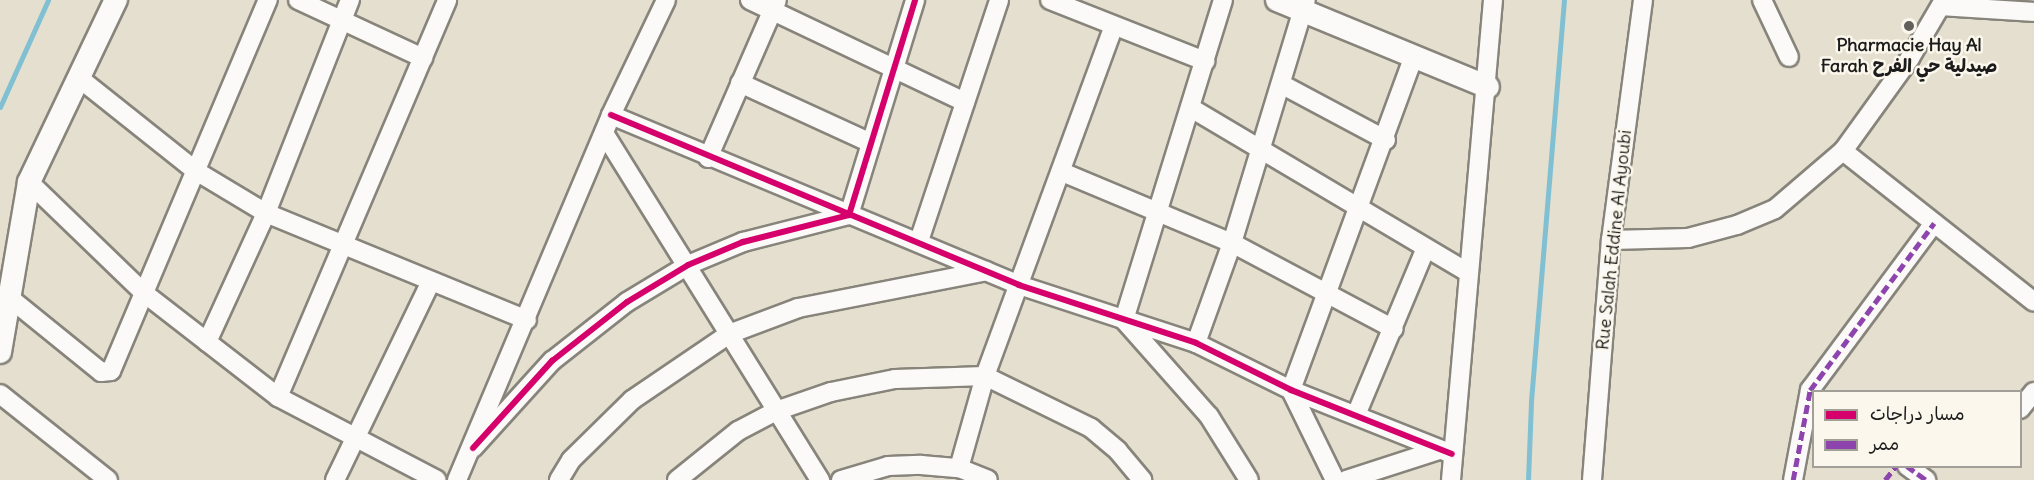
<!DOCTYPE html>
<meta charset="utf-8">
<style>
body{margin:0}
#map{position:relative;width:2034px;height:480px;overflow:hidden;background:#e5dfcf;font-family:Delius,"Playpen Sans Arabic",sans-serif}
div>[style]{position:absolute}
[style*='--x']{left:calc(var(--x)*1px);top:calc(var(--y)*1px);width:calc(var(--w)*1px);rotate:calc(var(--a)*1deg)}
.stream>*{height:5px;margin:-2.5px;padding:0 2.5px;transform-origin:2.5px;border-radius:2.5px;background:#80c0d2}
.roads{filter:drop-shadow(2px 0 #87847b) drop-shadow(-2px 0 #87847b) drop-shadow(0 2px #87847b) drop-shadow(0 -2px #87847b)}
.minor>*{height:18px;margin:-9px;padding:0 9px;transform-origin:9px;border-radius:9px;background:#fbfaf8}
.tertiary>*{height:22px;margin:-11px;padding:0 11px;transform-origin:11px;border-radius:11px;background:#fbfaf8}
.quiet>*{height:4.5px;margin-top:-2.25px;transform-origin:0;background:repeating-linear-gradient(90deg,#8e44ad 0 9px,transparent 0 13.5px)}
.cycleway>*{height:6px;margin:-3px;padding:0 3px;transform-origin:3px;border-radius:3px;background:#d6006c}
.dots>*{width:16px;height:16px;translate:-50% -50%;box-sizing:border-box;border:3px solid #fbf7ec;border-radius:50%}
span{translate:-50% -50%;white-space:nowrap;text-align:center;line-height:1.15;-webkit-text-stroke:5px #fbf7ec;paint-order:stroke}
.poi-label{font-size:18px;color:#1c1c1c;font-weight:700}
.street-label{font-size:18px;color:#1c1c1c}
.legend{position:absolute;left:1812px;top:390px;width:210px;height:78px;box-sizing:border-box;background:#fbf7ec;border:2px solid #a29f99;margin:0;padding:8px 10px;list-style:none;font-size:18px;color:#1c1c1c}
.legend li{display:flex;align-items:center;gap:12px;height:30px}
.legend b{width:30px;border:2px solid #a29f99}
</style>
<div id="map">
<div class="stream">
<div style="--x:0;--y:107;--w:117;--a:-65.8"></div>
<div style="--x:1528;--y:480;--w:79;--a:-87.8"></div>
<div style="--x:1531;--y:401;--w:402;--a:-85.3"></div>
</div>
<div class="roads">
<div class="minor">
<div style="--x:298;--y:0;--w:138;--a:24.9"></div>
<div style="--x:750;--y:0;--w:238;--a:25.4"></div>
<div style="--x:1050;--y:0;--w:167;--a:21.5"></div>
<div style="--x:1223;--y:0;--w:335;--a:107.2"></div>
<div style="--x:1124;--y:320;--w:128;--a:48.5"></div>
<div style="--x:1209;--y:416;--w:75;--a:58"></div>
<div style="--x:1762;--y:0;--w:63;--a:64.7"></div>
<div style="--x:1941;--y:6;--w:93;--a:3.7"></div>
<div style="--x:79;--y:78;--w:149;--a:38.5"></div>
<div style="--x:196;--y:171;--w:82;--a:31"></div>
<div style="--x:266;--y:213;--w:282;--a:22.3"></div>
<div style="--x:740;--y:83;--w:144;--a:24.6"></div>
<div style="--x:1281;--y:84;--w:119;--a:28.1"></div>
<div style="--x:1191;--y:108;--w:321;--a:30.7"></div>
<div style="--x:611;--y:115;--w:442;--a:22.6"></div>
<div style="--x:1019;--y:285;--w:186;--a:18.1"></div>
<div style="--x:1196;--y:343;--w:106;--a:26.3"></div>
<div style="--x:1291;--y:390;--w:173;--a:21.7"></div>
<div style="--x:604;--y:133;--w:409;--a:58.1"></div>
<div style="--x:1843;--y:151;--w:243;--a:38.3"></div>
<div style="--x:708;--y:158;--w:172;--a:-66.4"></div>
<div style="--x:1062;--y:172;--w:184;--a:22.7"></div>
<div style="--x:1232;--y:243;--w:183;--a:28"></div>
<div style="--x:29;--y:182;--w:160;--a:44"></div>
<div style="--x:144;--y:293;--w:170;--a:37.8"></div>
<div style="--x:278;--y:397;--w:179;--a:27.6"></div>
<div style="--x:1611;--y:240;--w:77;--a:-1.5"></div>
<div style="--x:1688;--y:238;--w:51;--a:-14.9"></div>
<div style="--x:1737;--y:225;--w:41;--a:-22.8"></div>
<div style="--x:1775;--y:209;--w:89;--a:-40.5"></div>
<div style="--x:1843;--y:151;--w:115;--a:-54.2"></div>
<div style="--x:1910;--y:58;--w:67;--a:-59.6"></div>
<div style="--x:919;--y:241;--w:254;--a:-71.6"></div>
<div style="--x:11;--y:299;--w:116;--a:39"></div>
<div style="--x:101;--y:372;--w:10;--a:-6"></div>
<div style="--x:111;--y:371;--w:403;--a:-67.1"></div>
<div style="--x:207;--y:342;--w:142;--a:-65.4"></div>
<div style="--x:266;--y:213;--w:229;--a:-68.5"></div>
<div style="--x:1196;--y:343;--w:106;--a:-70.2"></div>
<div style="--x:1232;--y:243;--w:254;--a:-73.1"></div>
<div style="--x:0;--y:394;--w:138;--a:38.5"></div>
<div style="--x:278;--y:397;--w:431;--a:-66.9"></div>
<div style="--x:2020;--y:409;--w:22;--a:-51"></div>
<div style="--x:1356;--y:415;--w:179;--a:-67.3"></div>
<div style="--x:473;--y:448;--w:118;--a:-47.8"></div>
<div style="--x:552;--y:361;--w:95;--a:-38.2"></div>
<div style="--x:627;--y:302;--w:71;--a:-31.2"></div>
<div style="--x:688;--y:265;--w:60;--a:-22.7"></div>
<div style="--x:743;--y:242;--w:109;--a:-14.3"></div>
<div style="--x:849;--y:215;--w:225;--a:-72.9"></div>
<div style="--x:1907;--y:466;--w:24;--a:36"></div>
<div style="--x:959;--y:468;--w:96;--a:-74.2"></div>
<div style="--x:985;--y:376;--w:373;--a:-69.8"></div>
<div style="--x:335;--y:480;--w:221;--a:-64.2"></div>
<div style="--x:457;--y:480;--w:396;--a:-67.1"></div>
<div style="--x:611;--y:115;--w:127;--a:-64.4"></div>
<div style="--x:559;--y:480;--w:23;--a:-59"></div>
<div style="--x:571;--y:460;--w:86;--a:-44.5"></div>
<div style="--x:632;--y:400;--w:117;--a:-34.2"></div>
<div style="--x:729;--y:334;--w:74;--a:-20.6"></div>
<div style="--x:798;--y:308;--w:192;--a:-11.1"></div>
<div style="--x:677;--y:480;--w:78;--a:-38.8"></div>
<div style="--x:738;--y:431;--w:43;--a:-27.8"></div>
<div style="--x:776;--y:411;--w:58;--a:-19.1"></div>
<div style="--x:831;--y:392;--w:65;--a:-11.5"></div>
<div style="--x:895;--y:379;--w:90;--a:-1.9"></div>
<div style="--x:985;--y:376;--w:118;--a:26.1"></div>
<div style="--x:1091;--y:428;--w:35;--a:40"></div>
<div style="--x:1118;--y:451;--w:38;--a:50"></div>
<div style="--x:841;--y:480;--w:49;--a:-16.6"></div>
<div style="--x:888;--y:466;--w:33;--a:-2"></div>
<div style="--x:921;--y:465;--w:38;--a:5"></div>
<div style="--x:959;--y:468;--w:31;--a:22"></div>
<div style="--x:1335;--y:480;--w:100;--a:-116.1"></div>
<div style="--x:1291;--y:390;--w:356;--a:-69.8"></div>
<div style="--x:1346;--y:480;--w:98;--a:-17.9"></div>
<div style="--x:1451;--y:480;--w:482;--a:-85"></div>
<div style="--x:1592;--y:480;--w:241;--a:-85.5"></div>
<div style="--x:1611;--y:240;--w:242;--a:-82.4"></div>
<div style="--x:1793;--y:480;--w:92;--a:-79.3"></div>
<div style="--x:1810;--y:390;--w:208;--a:-53.4"></div>
</div>
<div class="tertiary">
<div style="--x:1277;--y:0;--w:228;--a:22.4"></div>
<div style="--x:0;--y:352;--w:172;--a:-80.3"></div>
<div style="--x:29;--y:182;--w:202;--a:-64.5"></div>
</div>
</div>
<div class="quiet">
<div style="--x:1907;--y:466;--w:24;--a:36"></div>
<div style="--x:1793;--y:480;--w:92;--a:-79.3"></div>
<div style="--x:1810;--y:390;--w:208;--a:-53.4"></div>
<div style="--x:1885;--y:480;--w:18;--a:-52"></div>
</div>
<div class="cycleway">
<div style="--x:611;--y:115;--w:442;--a:22.6"></div>
<div style="--x:1019;--y:285;--w:186;--a:18.1"></div>
<div style="--x:1196;--y:343;--w:106;--a:26.3"></div>
<div style="--x:1291;--y:390;--w:173;--a:21.7"></div>
<div style="--x:473;--y:448;--w:118;--a:-47.8"></div>
<div style="--x:552;--y:361;--w:95;--a:-38.2"></div>
<div style="--x:627;--y:302;--w:71;--a:-31.2"></div>
<div style="--x:688;--y:265;--w:60;--a:-22.7"></div>
<div style="--x:743;--y:242;--w:109;--a:-14.3"></div>
<div style="--x:849;--y:215;--w:225;--a:-72.9"></div>
</div>
<div class="dots">
<div style="left:1909px;top:26px;background:#62605b"></div>
</div>
<div class="poi-label">
<span style="left:1909px;top:56px">Pharmacie Hay Al<br>Farah صيدلية حي الفرح</span>
</div>
<div class="street-label">
<span style="left:1614px;top:240px;rotate:-84deg">Rue Salah Eddine Al Ayoubi</span>
</div>
<ul class="legend">
<li><b style="height:8px;background:#d6006c"></b>مسار دراجات</li>
<li><b style="height:8px;background:#8e44ad"></b>ممر</li>
</ul>
</div>
